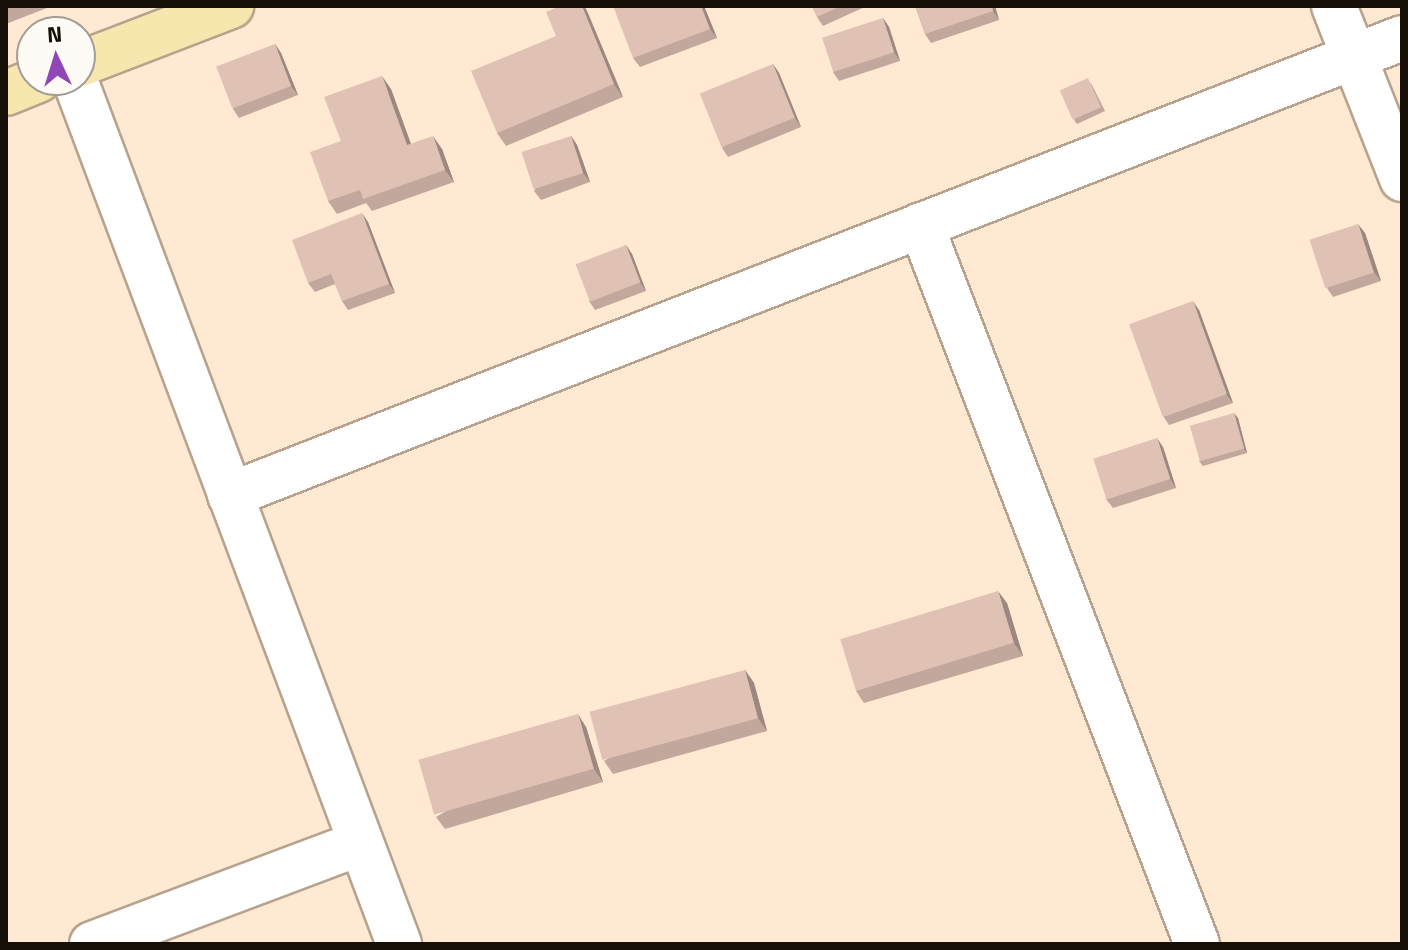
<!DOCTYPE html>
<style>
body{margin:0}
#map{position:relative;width:1408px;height:950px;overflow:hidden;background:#ffe9d2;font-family:"Titillium Web",sans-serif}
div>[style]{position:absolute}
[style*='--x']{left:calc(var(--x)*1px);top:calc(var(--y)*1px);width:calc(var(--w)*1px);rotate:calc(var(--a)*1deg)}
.roads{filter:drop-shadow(2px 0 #b7a38d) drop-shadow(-2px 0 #b7a38d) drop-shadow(0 2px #b7a38d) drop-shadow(0 -2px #b7a38d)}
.minor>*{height:44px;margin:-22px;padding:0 22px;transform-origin:22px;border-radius:22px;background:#fff}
.major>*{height:44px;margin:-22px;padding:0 22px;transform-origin:22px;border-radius:22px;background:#f7e6ae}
.wall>*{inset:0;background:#c1a79c}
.shaded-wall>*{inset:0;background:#9d887f}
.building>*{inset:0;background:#e0c2b5;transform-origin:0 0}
span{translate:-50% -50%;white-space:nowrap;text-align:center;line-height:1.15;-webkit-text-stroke:6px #fefaf5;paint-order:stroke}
.frame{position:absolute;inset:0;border:8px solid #160f07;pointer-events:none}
.north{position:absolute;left:16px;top:16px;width:80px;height:80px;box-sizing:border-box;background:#fefaf5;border:2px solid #a19c96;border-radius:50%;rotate:356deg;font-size:22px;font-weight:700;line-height:32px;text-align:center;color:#160f07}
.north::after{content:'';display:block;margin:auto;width:28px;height:36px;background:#9146b8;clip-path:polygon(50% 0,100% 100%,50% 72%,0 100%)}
</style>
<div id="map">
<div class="roads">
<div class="minor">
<div style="--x:1334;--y:6;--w:186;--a:68.5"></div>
<div style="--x:75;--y:80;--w:923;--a:69.44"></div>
<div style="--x:921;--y:225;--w:770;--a:69"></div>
<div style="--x:230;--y:495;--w:1258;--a:-21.3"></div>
<div style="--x:92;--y:944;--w:287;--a:-20.6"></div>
</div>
<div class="major">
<div style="--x:80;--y:64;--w:162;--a:-21"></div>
<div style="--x:6;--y:93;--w:35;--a:-22"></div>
</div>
</div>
<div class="wall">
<div style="clip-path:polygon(6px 6px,52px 6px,6px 24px)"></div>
<div style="clip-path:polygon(560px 6px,584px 6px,587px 11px,623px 97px,506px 146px,497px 133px,556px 36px)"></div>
<div style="clip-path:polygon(704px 6px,717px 38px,640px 67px,633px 58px)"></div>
<div style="clip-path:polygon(812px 6px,867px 6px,823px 26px,817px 17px)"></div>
<div style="clip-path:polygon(915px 6px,995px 6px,999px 20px,931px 43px,925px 34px)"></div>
<div style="clip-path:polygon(883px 18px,889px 27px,900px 61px,839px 81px,833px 72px)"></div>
<div style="clip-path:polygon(275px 44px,281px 53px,298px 95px,239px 118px,233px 109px)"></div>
<div style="clip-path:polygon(773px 64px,779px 73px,801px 127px,728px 157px,722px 148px)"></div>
<div style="clip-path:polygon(1091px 83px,1105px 111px,1077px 124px,1074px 120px)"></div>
<div style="clip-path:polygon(391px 89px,411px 144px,442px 149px,454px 182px,372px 211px,366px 203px,337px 214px,328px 201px,341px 141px)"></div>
<div style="clip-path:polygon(571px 136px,577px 145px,590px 182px,541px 200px,534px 191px)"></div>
<div style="clip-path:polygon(368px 222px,395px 293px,348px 310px,342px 301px,335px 284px,315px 292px,308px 283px)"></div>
<div style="clip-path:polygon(1365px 233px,1381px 281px,1333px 297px,1327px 288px)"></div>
<div style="clip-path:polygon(626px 245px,632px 254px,646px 291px,595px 310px,589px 301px)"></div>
<div style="clip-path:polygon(1199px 310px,1233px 403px,1169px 425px,1163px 416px)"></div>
<div style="clip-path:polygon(1238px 418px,1247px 453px,1203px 466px,1199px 461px)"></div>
<div style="clip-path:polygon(1163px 447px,1176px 488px,1113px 508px,1106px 499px)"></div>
<div style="clip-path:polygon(1007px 603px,1023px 656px,864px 703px,856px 691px)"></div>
<div style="clip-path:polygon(745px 670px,754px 683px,767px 731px,613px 774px,604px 761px)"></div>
<div style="clip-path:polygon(586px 727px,603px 782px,445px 829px,436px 817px)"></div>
</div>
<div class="shaded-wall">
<div style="clip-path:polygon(582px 6px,584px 6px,587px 11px,623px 97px,614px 84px)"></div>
<div style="clip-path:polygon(701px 6px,704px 6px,717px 38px,710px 29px)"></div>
<div style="clip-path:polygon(992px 6px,995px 6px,999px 20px,993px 11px)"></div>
<div style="clip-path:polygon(883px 18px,889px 27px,900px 61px,894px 52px)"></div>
<div style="clip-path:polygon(275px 44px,281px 53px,298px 95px,291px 86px)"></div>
<div style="clip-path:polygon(773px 64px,779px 73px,801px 127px,795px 118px)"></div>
<div style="clip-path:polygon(382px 76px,391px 89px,416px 158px,407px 145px)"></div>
<div style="clip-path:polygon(433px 136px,442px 149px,454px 182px,445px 170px)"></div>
<div style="clip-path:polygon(571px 136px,577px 145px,590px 182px,583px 173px)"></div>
<div style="clip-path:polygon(362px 213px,368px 222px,395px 293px,389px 284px)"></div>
<div style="clip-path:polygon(1358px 224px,1365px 233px,1381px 281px,1374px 272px)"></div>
<div style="clip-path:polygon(626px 245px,632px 254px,646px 291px,640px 282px)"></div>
<div style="clip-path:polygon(1193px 301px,1199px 310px,1233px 403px,1226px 394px)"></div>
<div style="clip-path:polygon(1234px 413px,1238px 418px,1247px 453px,1244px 449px)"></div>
<div style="clip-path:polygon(1157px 438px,1163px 447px,1176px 488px,1170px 479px)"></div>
<div style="clip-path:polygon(998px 591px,1007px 603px,1023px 656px,1014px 643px)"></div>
<div style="clip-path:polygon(745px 670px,754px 683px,767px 731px,758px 718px)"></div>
<div style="clip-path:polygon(578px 714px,586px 727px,603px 782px,594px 769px)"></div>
</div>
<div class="building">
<div style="clip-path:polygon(560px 6px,582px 6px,614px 84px,497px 133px,471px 71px,556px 36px,546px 12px)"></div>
<div style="clip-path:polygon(613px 6px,701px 6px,710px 29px,633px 58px)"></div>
<div style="clip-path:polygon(812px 6px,841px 6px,817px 17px)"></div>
<div style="clip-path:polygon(915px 6px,992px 6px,993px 11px,925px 34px)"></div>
<div style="left:883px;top:18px;width:36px;height:64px;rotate:72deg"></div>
<div style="left:275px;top:44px;width:45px;height:63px;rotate:69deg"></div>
<div style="left:773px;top:64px;width:58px;height:79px;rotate:68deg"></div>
<div style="clip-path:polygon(382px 76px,407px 145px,433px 136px,445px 170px,363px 199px,360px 190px,328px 201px,310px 152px,341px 141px,324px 97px)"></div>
<div style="left:1088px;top:78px;width:32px;height:31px;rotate:66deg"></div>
<div style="left:571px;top:136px;width:39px;height:52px;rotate:72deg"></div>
<div style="clip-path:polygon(362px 213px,389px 284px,342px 301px,331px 274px,308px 283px,292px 240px)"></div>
<div style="left:1358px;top:224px;width:51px;height:51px;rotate:72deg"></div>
<div style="left:626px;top:245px;width:40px;height:54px;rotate:69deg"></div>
<div style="left:1193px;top:301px;width:99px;height:68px;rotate:70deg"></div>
<div style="left:1234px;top:413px;width:37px;height:46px;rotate:74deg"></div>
<div style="left:1157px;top:438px;width:43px;height:67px;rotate:72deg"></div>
<div style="left:998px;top:591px;width:54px;height:165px;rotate:73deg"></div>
<div style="left:745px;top:670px;width:50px;height:161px;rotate:75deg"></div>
<div style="left:578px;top:714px;width:57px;height:166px;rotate:74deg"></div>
</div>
<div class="frame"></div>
<div class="north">N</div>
</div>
